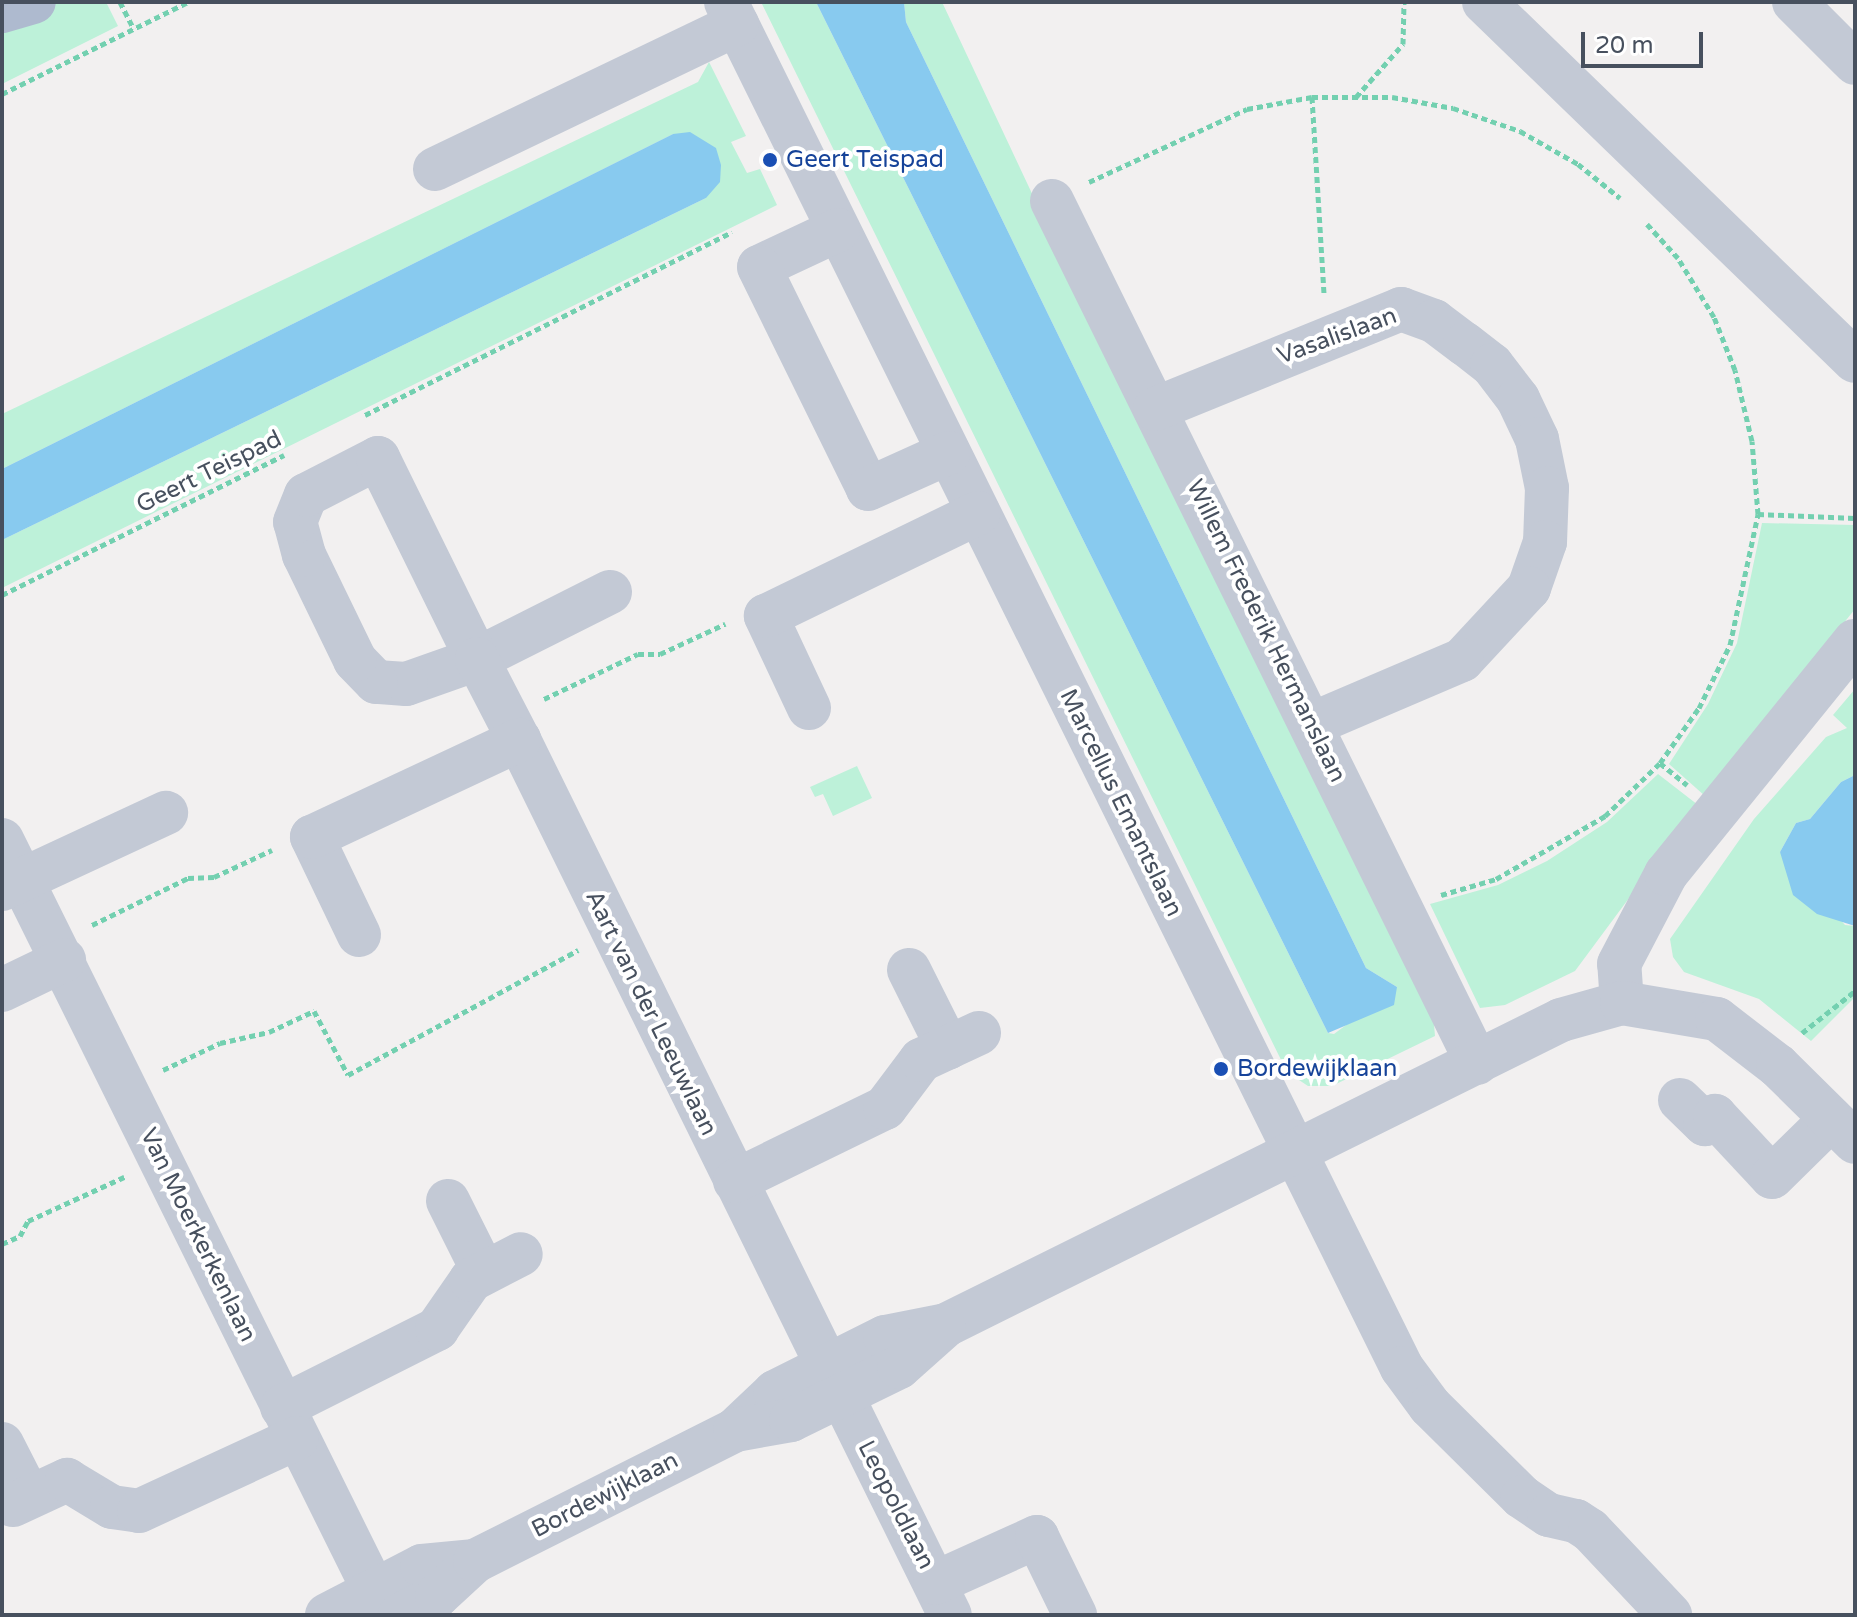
<!DOCTYPE html>
<style>
body{margin:0}
#map{position:relative;width:1857px;height:1617px;overflow:hidden;background:#f2f0f0;font-family:"Varela Round",sans-serif}
div>[style]{position:absolute}
[style*='--x']{left:calc(var(--x)*1px);top:calc(var(--y)*1px);width:calc(var(--w)*1px);rotate:calc(var(--a)*1deg)}
.green>*{inset:0;background:#bdf1d9}
.water>*{inset:0;background:#88caef}
.path>*{height:5px;margin-top:-2.5px;transform-origin:0;background:repeating-linear-gradient(90deg,#73d0b0 0 6px,transparent 0 10px)}
.minor>*{height:44px;margin:-22px;padding:0 22px;transform-origin:22px;border-radius:22px;background:#c3c9d5}
.major>*{height:44px;margin:-22px;padding:0 22px;transform-origin:22px;border-radius:22px;background:#aebacf}
.dots>*{width:22px;height:22px;translate:-50% -50%;box-sizing:border-box;border:4px solid #fff;border-radius:50%}
span{translate:-50% -50%;white-space:nowrap;text-align:center;line-height:1.15;-webkit-text-stroke:8px #fff;paint-order:stroke}
.transit-label{font-size:24px;color:#164399}
.left{translate:0 -50%;text-align:left}
.street-label{font-size:24px;color:#47505e}
.frame{position:absolute;inset:0;border:4px solid #47505e;pointer-events:none}
.scale{position:absolute;left:1581px;top:32px;width:122px;height:36px;box-sizing:border-box;border:4px solid #47505e;border-top:0;padding-left:10px;font-size:24px;line-height:28px;white-space:nowrap;color:#47505e;-webkit-text-stroke:6px #fff;paint-order:stroke}
</style>
<div id="map">
<div class="green">
<div style="clip-path:polygon(61px 2px,106px 2px,118px 26px,2px 84px,2px 24px)"></div>
<div style="clip-path:polygon(761px 2px,816px 2px,1328px 1033px,1334px 1034px,1397px 987px,1366px 968px,906px 22px,904px 2px,942px 2px,1129px 400px,1433px 1012px,1435px 1036px,1332px 1086px,1308px 1086px,1287px 1072px)"></div>
<div style="clip-path:polygon(709px 62px,746px 136px,731px 142px,747px 173px,760px 169px,777px 205px,2px 588px,2px 540px,706px 198px,673px 134px,2px 469px,2px 414px,698px 82px)"></div>
<div style="clip-path:polygon(1762px 523px,1855px 525px,1855px 609px,1705px 796px,1669px 764px,1708px 704px,1737px 643px)"></div>
<div style="clip-path:polygon(1855px 689px,1855px 775px,1841px 782px,1810px 819px,1796px 823px,1780px 852px,1845px 925px,1855px 926px,1855px 997px,1811px 1041px,1759px 999px,1684px 972px,1673px 957px,1670px 939px,1754px 819px,1826px 737px,1847px 728px,1833px 715px)"></div>
<div style="clip-path:polygon(857px 766px,872px 798px,833px 816px,823px 794px,815px 797px,810px 787px)"></div>
<div style="clip-path:polygon(1658px 774px,1698px 805px,1575px 971px,1505px 1005px,1480px 1008px,1430px 904px,1498px 885px,1547px 861px,1607px 822px)"></div>
</div>
<div class="water">
<div style="clip-path:polygon(816px 2px,904px 2px,906px 22px,1366px 968px,1397px 987px,1394px 1005px,1328px 1033px)"></div>
<div style="clip-path:polygon(690px 132px,716px 148px,721px 165px,720px 182px,706px 198px,2px 540px,2px 469px,673px 134px)"></div>
<div style="clip-path:polygon(1855px 775px,1855px 926px,1817px 914px,1793px 895px,1780px 852px,1796px 823px,1810px 819px,1841px 782px)"></div>
</div>
<div class="path">
<div style="--x:120;--y:2;--w:30;--a:63"></div>
<div style="--x:2;--y:94;--w:208;--a:-26.3"></div>
<div style="--x:1312;--y:97;--w:199;--a:86.5"></div>
<div style="--x:1356;--y:97;--w:71;--a:-48.4"></div>
<div style="--x:1403;--y:44;--w:42;--a:-88.6"></div>
<div style="--x:1089;--y:182;--w:174;--a:-24.8"></div>
<div style="--x:1247;--y:109;--w:66;--a:-10.5"></div>
<div style="--x:1312;--y:97;--w:80;--a:0"></div>
<div style="--x:1392;--y:97;--w:62;--a:10.2"></div>
<div style="--x:1453;--y:108;--w:71;--a:18.9"></div>
<div style="--x:1520;--y:131;--w:67;--a:29.6"></div>
<div style="--x:1578;--y:164;--w:54;--a:39"></div>
<div style="--x:365;--y:415;--w:410;--a:-26.5"></div>
<div style="--x:1758;--y:514;--w:97;--a:2.4"></div>
<div style="--x:2;--y:595;--w:315;--a:-26.4"></div>
<div style="--x:544;--y:699;--w:104;--a:-25.6"></div>
<div style="--x:638;--y:654;--w:22;--a:0"></div>
<div style="--x:660;--y:654;--w:72;--a:-24.8"></div>
<div style="--x:1660;--y:763;--w:35;--a:39"></div>
<div style="--x:1441;--y:895;--w:57;--a:-16.2"></div>
<div style="--x:1496;--y:879;--w:126;--a:-30"></div>
<div style="--x:1605;--y:816;--w:76;--a:-43.9"></div>
<div style="--x:1660;--y:763;--w:67;--a:-54.7"></div>
<div style="--x:1699;--y:708;--w:70;--a:-63.8"></div>
<div style="--x:1730;--y:645;--w:134;--a:-77.9"></div>
<div style="--x:1758;--y:514;--w:73;--a:-94.7"></div>
<div style="--x:1752;--y:441;--w:73;--a:-103.5"></div>
<div style="--x:1735;--y:370;--w:57;--a:-111.6"></div>
<div style="--x:1714;--y:317;--w:69;--a:-121.4"></div>
<div style="--x:1678;--y:258;--w:46;--a:-132.4"></div>
<div style="--x:92;--y:925;--w:107;--a:-26.1"></div>
<div style="--x:188;--y:878;--w:26;--a:-2"></div>
<div style="--x:214;--y:877;--w:64;--a:-25"></div>
<div style="--x:1802;--y:1033;--w:68;--a:-38.4"></div>
<div style="--x:163;--y:1070;--w:63;--a:-25.3"></div>
<div style="--x:220;--y:1043;--w:50;--a:-12.7"></div>
<div style="--x:269;--y:1032;--w:50;--a:-25"></div>
<div style="--x:314;--y:1011;--w:72;--a:62"></div>
<div style="--x:348;--y:1075;--w:262;--a:-28.5"></div>
<div style="--x:2;--y:1244;--w:20;--a:-24"></div>
<div style="--x:20;--y:1236;--w:17;--a:-62"></div>
<div style="--x:28;--y:1221;--w:106;--a:-24.6"></div>
</div>
<div class="minor">
<div style="--x:726;--y:2;--w:1524;--a:63.67"></div>
<div style="--x:1402;--y:1368;--w:47;--a:53.6"></div>
<div style="--x:1430;--y:1406;--w:129;--a:44.7"></div>
<div style="--x:1522;--y:1497;--w:32;--a:34"></div>
<div style="--x:1549;--y:1515;--w:28;--a:13"></div>
<div style="--x:1576;--y:1521;--w:17;--a:33"></div>
<div style="--x:1590;--y:1530;--w:117;--a:46.7"></div>
<div style="--x:1484;--y:2;--w:516;--a:44.06"></div>
<div style="--x:1794;--y:2;--w:86;--a:45"></div>
<div style="--x:435;--y:169;--w:335;--a:-25.6"></div>
<div style="--x:1052;--y:201;--w:961;--a:63.75"></div>
<div style="--x:838;--y:230;--w:87;--a:154.9"></div>
<div style="--x:759;--y:267;--w:247;--a:63.8"></div>
<div style="--x:868;--y:489;--w:88;--a:-24.2"></div>
<div style="--x:1155;--y:409;--w:266;--a:-22.1"></div>
<div style="--x:1401;--y:309;--w:35;--a:20"></div>
<div style="--x:1434;--y:321;--w:39;--a:37"></div>
<div style="--x:1465;--y:344;--w:34;--a:38"></div>
<div style="--x:1492;--y:365;--w:43;--a:52.6"></div>
<div style="--x:1518;--y:399;--w:44;--a:64.6"></div>
<div style="--x:1537;--y:439;--w:50;--a:78.5"></div>
<div style="--x:1547;--y:488;--w:54;--a:92.1"></div>
<div style="--x:1545;--y:542;--w:49;--a:109.2"></div>
<div style="--x:1529;--y:588;--w:98;--a:132.9"></div>
<div style="--x:1462;--y:660;--w:161;--a:156.9"></div>
<div style="--x:610;--y:592;--w:149;--a:153.3"></div>
<div style="--x:477;--y:659;--w:75;--a:160.6"></div>
<div style="--x:406;--y:684;--w:30;--a:-176"></div>
<div style="--x:376;--y:682;--w:30;--a:-134"></div>
<div style="--x:355;--y:660;--w:117;--a:-115.9"></div>
<div style="--x:304;--y:555;--w:34;--a:-105"></div>
<div style="--x:295;--y:522;--w:29;--a:-68"></div>
<div style="--x:306;--y:495;--w:81;--a:-27.2"></div>
<div style="--x:378;--y:458;--w:224;--a:63.8"></div>
<div style="--x:477;--y:659;--w:91;--a:62.6"></div>
<div style="--x:519;--y:740;--w:975;--a:63.78"></div>
<div style="--x:809;--y:708;--w:102;--a:-115.1"></div>
<div style="--x:766;--y:616;--w:236;--a:-25.9"></div>
<div style="--x:2;--y:840;--w:865;--a:63.64"></div>
<div style="--x:2;--y:889;--w:181;--a:-24.9"></div>
<div style="--x:359;--y:935;--w:109;--a:-115.6"></div>
<div style="--x:312;--y:837;--w:229;--a:-25.1"></div>
<div style="--x:909;--y:970;--w:87;--a:63.4"></div>
<div style="--x:2;--y:990;--w:69;--a:-25.8"></div>
<div style="--x:1622;--y:1003;--w:39;--a:-94"></div>
<div style="--x:1619;--y:964;--w:102;--a:-62.4"></div>
<div style="--x:1666;--y:874;--w:300;--a:-51"></div>
<div style="--x:1680;--y:1100;--w:35;--a:44"></div>
<div style="--x:1705;--y:1124;--w:13;--a:-39"></div>
<div style="--x:1715;--y:1116;--w:83;--a:46.9"></div>
<div style="--x:1772;--y:1177;--w:83;--a:-44.5"></div>
<div style="--x:735;--y:1181;--w:167;--a:-26"></div>
<div style="--x:885;--y:1108;--w:60;--a:-53.1"></div>
<div style="--x:921;--y:1060;--w:64;--a:-25"></div>
<div style="--x:448;--y:1201;--w:80;--a:63.4"></div>
<div style="--x:282;--y:1407;--w:174;--a:-26.7"></div>
<div style="--x:437;--y:1329;--w:60;--a:-55.2"></div>
<div style="--x:471;--y:1280;--w:56;--a:-27.5"></div>
<div style="--x:735;--y:1430;--w:55;--a:-43.5"></div>
<div style="--x:775;--y:1392;--w:123;--a:-26.6"></div>
<div style="--x:885;--y:1337;--w:62;--a:-11.1"></div>
<div style="--x:946;--y:1325;--w:686;--a:-26.38"></div>
<div style="--x:1561;--y:1020;--w:63;--a:-15.6"></div>
<div style="--x:1622;--y:1003;--w:96;--a:9.6"></div>
<div style="--x:1717;--y:1019;--w:77;--a:37.6"></div>
<div style="--x:1778;--y:1066;--w:108;--a:44.6"></div>
<div style="--x:2;--y:1444;--w:59;--a:63"></div>
<div style="--x:13;--y:1505;--w:60;--a:-24.8"></div>
<div style="--x:67;--y:1480;--w:52;--a:31"></div>
<div style="--x:112;--y:1507;--w:27;--a:8"></div>
<div style="--x:139;--y:1511;--w:174;--a:-24.8"></div>
<div style="--x:935;--y:1583;--w:112;--a:-24.3"></div>
<div style="--x:1037;--y:1537;--w:87;--a:64"></div>
<div style="--x:327;--y:1615;--w:107;--a:-27.3"></div>
<div style="--x:422;--y:1566;--w:53;--a:-5.4"></div>
<div style="--x:400;--y:1615;--w:42;--a:-27.2"></div>
<div style="--x:437;--y:1596;--w:52;--a:-42.6"></div>
<div style="--x:475;--y:1561;--w:291;--a:-26.7"></div>
<div style="--x:735;--y:1430;--w:57;--a:-10.1"></div>
<div style="--x:791;--y:1420;--w:120;--a:-26.1"></div>
<div style="--x:899;--y:1367;--w:60;--a:-41.6"></div>
</div>
<div class="major">
<div style="--x:2;--y:11;--w:33;--a:-16"></div>
</div>
<div class="dots">
<div style="left:770px;top:160px;background:#1a4fb4"></div>
<div style="left:1221px;top:1069px;background:#1a4fb4"></div>
</div>
<div class="transit-label">
<span class="left" style="left:786px;top:160px">Geert Teispad</span>
<span class="left" style="left:1237px;top:1069px">Bordewijklaan</span>
</div>
<div class="street-label">
<span style="left:1337px;top:336px;rotate:-20deg">Vasalislaan</span>
<span style="left:209px;top:472px;rotate:-26deg">Geert Teispad</span>
<span style="left:1266px;top:631px;rotate:64deg">Willem Frederik Hermanslaan</span>
<span style="left:1121px;top:803px;rotate:64deg">Marcellus Emantslaan</span>
<span style="left:651px;top:1013px;rotate:64deg">Aart van der Leeuwlaan</span>
<span style="left:198px;top:1235px;rotate:64deg">Van Moerkerkenlaan</span>
<span style="left:605px;top:1495px;rotate:-27deg">Bordewijklaan</span>
<span style="left:896px;top:1505px;rotate:63deg">Leopoldlaan</span>
</div>
<div class="frame"></div>
<div class="scale">20 m</div>
</div>
